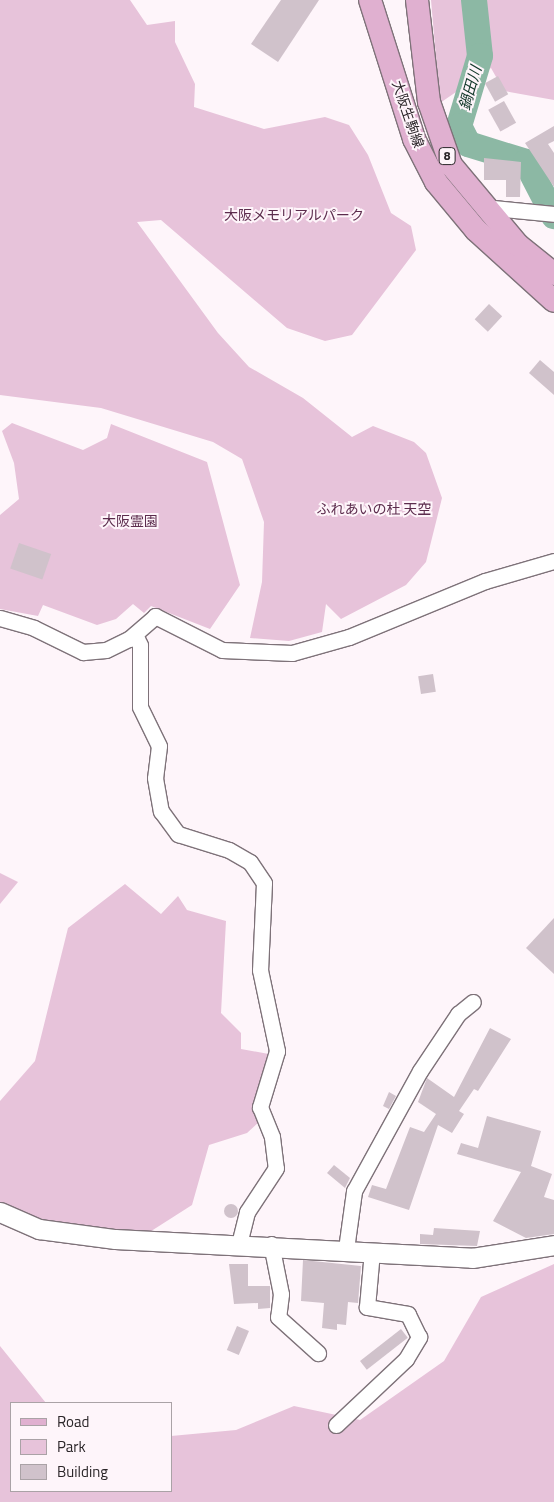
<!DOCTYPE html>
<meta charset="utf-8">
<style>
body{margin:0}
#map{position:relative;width:554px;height:1502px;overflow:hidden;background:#fef5fa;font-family:"Titillium Web","Noto Sans JP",sans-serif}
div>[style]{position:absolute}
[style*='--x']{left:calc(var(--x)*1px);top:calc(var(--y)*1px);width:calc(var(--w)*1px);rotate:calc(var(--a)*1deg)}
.green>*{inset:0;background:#e7c3da}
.river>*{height:26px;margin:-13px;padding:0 13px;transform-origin:13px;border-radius:13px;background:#8cb8a4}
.building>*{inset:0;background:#d0c2cb;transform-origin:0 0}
.round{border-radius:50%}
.roads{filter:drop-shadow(1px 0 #7e7279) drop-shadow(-1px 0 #7e7279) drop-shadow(0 1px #7e7279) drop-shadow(0 -1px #7e7279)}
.minor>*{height:15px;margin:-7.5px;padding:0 7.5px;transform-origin:7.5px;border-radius:7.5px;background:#fff}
.tertiary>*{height:19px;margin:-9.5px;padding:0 9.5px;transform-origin:9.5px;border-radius:9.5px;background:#fff}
.primary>*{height:22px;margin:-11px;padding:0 11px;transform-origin:11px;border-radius:11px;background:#e0b0d0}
span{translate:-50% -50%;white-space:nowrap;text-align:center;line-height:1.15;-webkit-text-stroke:4px #fef5fa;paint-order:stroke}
.shield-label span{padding:1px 4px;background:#fef5fa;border:1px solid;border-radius:4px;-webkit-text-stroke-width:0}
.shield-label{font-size:12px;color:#2b2629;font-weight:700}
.street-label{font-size:14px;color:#2b2629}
.park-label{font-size:14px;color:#5c2c4d}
.water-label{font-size:15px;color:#113729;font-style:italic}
.legend{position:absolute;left:10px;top:1402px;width:162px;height:90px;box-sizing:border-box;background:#fef5fa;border:1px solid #aaa2a6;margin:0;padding:6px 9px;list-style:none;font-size:15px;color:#2b2629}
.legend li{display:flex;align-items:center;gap:10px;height:25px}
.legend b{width:25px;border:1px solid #aaa2a6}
</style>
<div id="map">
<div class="green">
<div style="clip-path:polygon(0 0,130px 0,147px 25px,175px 21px,175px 42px,195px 84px,194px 107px,264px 129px,325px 117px,349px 125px,368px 155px,391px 213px,411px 226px,416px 250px,352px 335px,325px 341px,287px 328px,161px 220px,137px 222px,218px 333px,249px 367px,303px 398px,352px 437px,373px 426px,414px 442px,426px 453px,442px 498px,426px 562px,406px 585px,341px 619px,326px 604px,322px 632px,289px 641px,250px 638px,262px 582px,264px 522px,242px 459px,213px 442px,101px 408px,0 395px)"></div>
<div style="clip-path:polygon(431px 0,554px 0,554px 100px,504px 91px,491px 68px,440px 103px)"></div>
<div style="clip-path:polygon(12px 423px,83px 450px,107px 438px,111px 424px,207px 462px,240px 585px,210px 629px,151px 606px,144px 613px,133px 604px,116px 619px,97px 625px,43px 605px,38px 616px,0 609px,0 515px,19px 499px,14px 463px,2px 431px)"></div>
<div style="clip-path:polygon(0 873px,18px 882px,0 904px)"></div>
<div style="clip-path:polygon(125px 884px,161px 914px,178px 896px,187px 910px,226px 921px,221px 1013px,241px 1033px,241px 1049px,274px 1055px,259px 1122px,247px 1133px,209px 1145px,192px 1205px,145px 1235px,59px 1225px,0 1204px,0 1101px,35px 1061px,68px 928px)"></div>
<div style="clip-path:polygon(554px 1264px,554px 1502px,0 1502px,0 1346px,46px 1403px,11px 1403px,11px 1491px,171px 1491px,171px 1436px,236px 1430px,294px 1406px,360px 1420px,444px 1361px,481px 1297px)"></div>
</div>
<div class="river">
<div style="--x:474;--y:0;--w:56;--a:83.9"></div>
<div style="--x:480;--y:56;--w:73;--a:106.7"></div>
<div style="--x:459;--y:126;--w:20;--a:63"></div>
<div style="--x:468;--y:144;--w:61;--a:17.2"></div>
<div style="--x:526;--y:162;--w:61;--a:62.6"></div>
</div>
<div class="building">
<div style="clip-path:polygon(281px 0,319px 0,278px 62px,251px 44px)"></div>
<div style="left:498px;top:76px;width:21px;height:15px;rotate:61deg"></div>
<div style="left:504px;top:101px;width:25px;height:18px;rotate:61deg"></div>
<div style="clip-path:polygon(554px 126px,554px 141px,548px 144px,554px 153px,554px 187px,525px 143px)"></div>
<div style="clip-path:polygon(484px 158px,521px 162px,520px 197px,506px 197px,506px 180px,484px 180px)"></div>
<div style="left:489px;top:304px;width:18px;height:21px;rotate:43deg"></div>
<div style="clip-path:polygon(540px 360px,554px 372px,554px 395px,529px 373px)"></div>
<div style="left:19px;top:543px;width:34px;height:27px;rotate:19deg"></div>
<div style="left:433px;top:674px;width:18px;height:15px;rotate:81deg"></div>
<div style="clip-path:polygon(554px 918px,554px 974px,526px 948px)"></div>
<div style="clip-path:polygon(490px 1028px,511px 1039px,478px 1091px,474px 1089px,459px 1111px,464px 1114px,452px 1133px,438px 1125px,409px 1210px,368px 1197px,372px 1185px,386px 1189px,410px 1127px,424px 1132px,436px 1114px,418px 1102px,427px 1078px,454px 1097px)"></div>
<div style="clip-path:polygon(389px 1092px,396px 1096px,389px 1109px,383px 1106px)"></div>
<div style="clip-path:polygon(487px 1116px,541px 1131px,531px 1166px,552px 1174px,544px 1197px,554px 1200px,554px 1234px,526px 1238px,493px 1221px,521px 1172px,457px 1154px,461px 1143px,478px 1148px)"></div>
<div style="clip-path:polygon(334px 1165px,350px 1178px,345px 1188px,327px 1173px)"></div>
<div class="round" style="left:224px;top:1204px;width:14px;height:14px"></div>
<div style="clip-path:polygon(434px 1228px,480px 1231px,477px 1246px,420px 1244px,420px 1234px,433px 1235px)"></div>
<div style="clip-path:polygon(303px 1260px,361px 1266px,358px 1303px,348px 1302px,346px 1325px,337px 1324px,337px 1330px,322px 1328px,324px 1303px,301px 1301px)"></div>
<div style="clip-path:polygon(229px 1264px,248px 1264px,248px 1286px,270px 1286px,270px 1308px,258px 1309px,258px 1303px,234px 1304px)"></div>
<div style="left:237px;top:1326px;width:13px;height:26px;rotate:23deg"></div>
<div style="left:401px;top:1329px;width:11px;height:52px;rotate:52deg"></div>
</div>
<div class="roads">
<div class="minor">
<div style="--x:483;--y:207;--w:71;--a:5.6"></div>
<div style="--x:0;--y:618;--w:35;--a:16"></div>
<div style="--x:34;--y:628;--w:55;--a:26.1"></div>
<div style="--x:83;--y:652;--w:23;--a:-5"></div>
<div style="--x:106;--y:650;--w:25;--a:-26"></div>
<div style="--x:129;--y:639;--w:35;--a:-41"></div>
<div style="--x:155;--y:616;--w:75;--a:26.9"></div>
<div style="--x:222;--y:650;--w:70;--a:2.5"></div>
<div style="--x:292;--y:653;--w:59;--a:-15.7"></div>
<div style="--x:349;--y:637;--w:147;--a:-22.4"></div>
<div style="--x:485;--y:581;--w:72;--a:-16.2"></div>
<div style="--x:135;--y:634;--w:12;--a:66"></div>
<div style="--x:140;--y:645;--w:62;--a:90"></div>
<div style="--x:140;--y:707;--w:43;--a:64"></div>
<div style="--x:159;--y:746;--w:32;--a:97"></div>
<div style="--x:155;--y:778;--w:34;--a:80"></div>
<div style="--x:161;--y:811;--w:29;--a:54"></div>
<div style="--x:178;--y:834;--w:53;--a:17.4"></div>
<div style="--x:229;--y:850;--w:24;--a:30"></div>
<div style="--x:250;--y:862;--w:25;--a:56"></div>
<div style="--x:264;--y:883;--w:87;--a:92.6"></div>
<div style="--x:260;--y:970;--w:83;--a:78.1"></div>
<div style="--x:277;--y:1051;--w:59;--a:106.9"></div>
<div style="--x:260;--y:1107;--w:32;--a:68"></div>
<div style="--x:272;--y:1137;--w:31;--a:83"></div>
<div style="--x:276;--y:1168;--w:53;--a:123.4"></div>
<div style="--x:247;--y:1212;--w:32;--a:104"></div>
<div style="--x:271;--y:1244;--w:51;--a:78.7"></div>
<div style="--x:281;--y:1294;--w:23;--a:97"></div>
<div style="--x:278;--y:1317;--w:54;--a:42"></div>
<div style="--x:346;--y:1249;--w:59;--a:-82.1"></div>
<div style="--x:354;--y:1191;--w:137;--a:-61.2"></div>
<div style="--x:420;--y:1071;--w:69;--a:-56.3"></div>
<div style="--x:458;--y:1014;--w:19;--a:-39"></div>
<div style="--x:336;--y:1425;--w:96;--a:-43.3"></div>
<div style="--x:406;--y:1359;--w:26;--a:-59"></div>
<div style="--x:419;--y:1337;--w:25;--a:-116"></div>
<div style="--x:408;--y:1314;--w:42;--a:-170.3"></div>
<div style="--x:367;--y:1307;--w:56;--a:-84.9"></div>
</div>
<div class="tertiary">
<div style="--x:0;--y:1212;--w:43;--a:23.6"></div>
<div style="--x:39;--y:1229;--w:77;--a:7.5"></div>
<div style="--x:115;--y:1239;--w:358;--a:3"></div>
<div style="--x:472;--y:1258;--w:83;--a:-9"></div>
</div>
<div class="primary">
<div style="--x:370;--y:0;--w:146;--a:72.4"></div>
<div style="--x:414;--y:139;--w:48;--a:62.9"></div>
<div style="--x:436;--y:182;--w:62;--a:50.2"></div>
<div style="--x:476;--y:230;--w:105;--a:42.3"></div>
<div style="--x:417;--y:0;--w:103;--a:83.3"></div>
<div style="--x:429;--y:102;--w:67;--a:70.8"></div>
<div style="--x:451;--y:165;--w:104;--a:50.1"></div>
<div style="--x:518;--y:245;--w:46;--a:38.9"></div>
</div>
</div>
<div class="shield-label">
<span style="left:447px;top:156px">8</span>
</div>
<div class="street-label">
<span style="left:408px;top:114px;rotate:71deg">大阪生駒線</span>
</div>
<div class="park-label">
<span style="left:294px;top:215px">大阪メモリアルパーク</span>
<span style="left:374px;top:509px">ふれあいの杜 天空</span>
<span style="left:130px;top:521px">大阪霊園</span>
</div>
<div class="water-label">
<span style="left:470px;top:88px;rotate:-74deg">鍋田川</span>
</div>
<ul class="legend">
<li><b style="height:6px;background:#e0b0d0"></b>Road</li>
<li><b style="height:14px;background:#e7c3da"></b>Park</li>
<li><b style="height:14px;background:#d0c2cb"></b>Building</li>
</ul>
</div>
